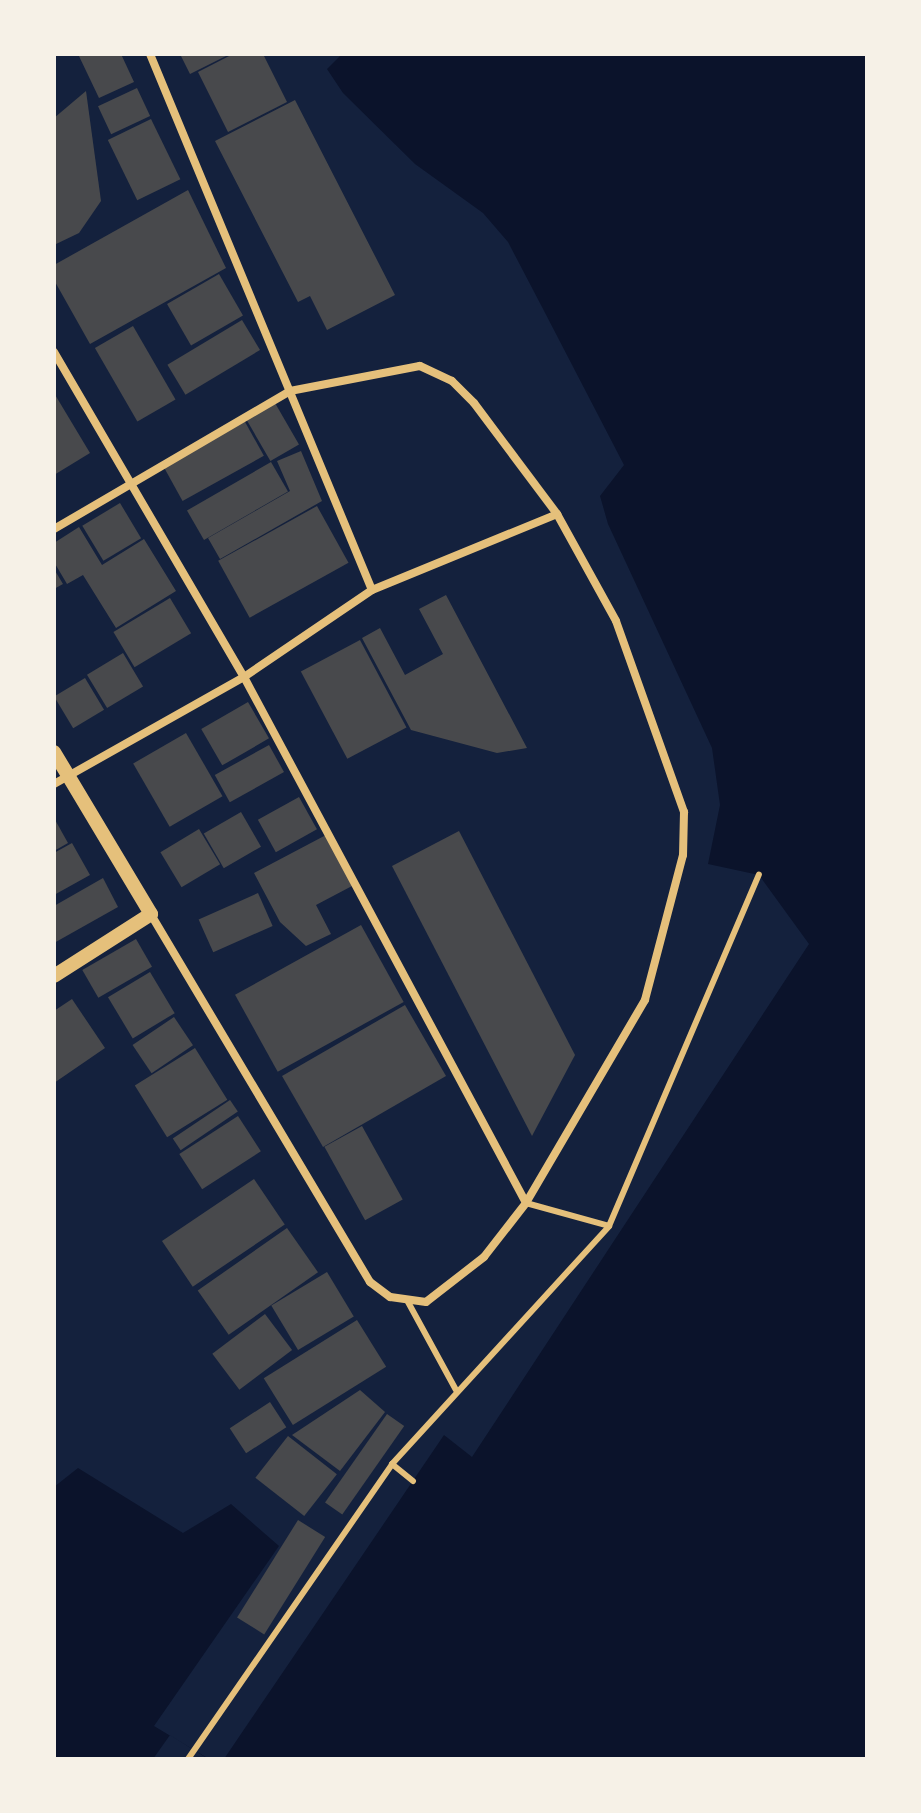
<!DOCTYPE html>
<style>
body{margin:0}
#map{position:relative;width:921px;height:1813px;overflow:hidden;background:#14213d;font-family:"Fira Sans Condensed",sans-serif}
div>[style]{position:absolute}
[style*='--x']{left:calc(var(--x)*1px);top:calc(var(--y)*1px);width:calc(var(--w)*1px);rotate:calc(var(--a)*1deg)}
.water>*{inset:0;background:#0b132b}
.pier>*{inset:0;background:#14213d}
.building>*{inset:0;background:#48494c;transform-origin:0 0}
.service>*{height:6px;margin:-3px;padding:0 3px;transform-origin:3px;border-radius:3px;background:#e5c07b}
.minor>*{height:8px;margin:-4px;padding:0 4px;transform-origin:4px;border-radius:4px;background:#e5c07b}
.tertiary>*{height:14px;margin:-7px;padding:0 7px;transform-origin:7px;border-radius:7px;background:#e5c07b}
span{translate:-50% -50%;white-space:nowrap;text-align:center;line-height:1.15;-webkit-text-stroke:8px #f6f1e7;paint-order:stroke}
.frame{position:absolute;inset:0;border:56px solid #f6f1e7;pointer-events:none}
</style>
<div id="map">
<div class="water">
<div style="clip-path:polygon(342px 54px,867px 54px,867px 1759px,224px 1759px,444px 1435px,472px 1457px,809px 944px,759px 875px,708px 864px,720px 805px,712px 748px,608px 524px,600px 496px,624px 465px,542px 307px,508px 242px,483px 213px,415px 164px,343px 93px,327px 69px)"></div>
<div style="clip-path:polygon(78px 1468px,183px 1533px,231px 1504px,279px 1546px,154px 1726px,209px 1759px,54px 1759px,54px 1487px)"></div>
</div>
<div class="pier">
<div style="clip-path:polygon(170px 1735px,205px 1757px,153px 1759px)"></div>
</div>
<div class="building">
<div style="clip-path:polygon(78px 54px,121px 54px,134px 82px,99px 98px)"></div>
<div style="clip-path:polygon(180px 54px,230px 54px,190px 74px)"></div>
<div style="clip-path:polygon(233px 54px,263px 54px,287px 102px,228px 132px,198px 72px)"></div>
<div style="left:137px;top:88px;width:31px;height:43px;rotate:65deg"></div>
<div style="clip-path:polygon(86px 91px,101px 201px,79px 233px,54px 245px,54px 118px)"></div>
<div style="clip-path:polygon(295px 100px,395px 295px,327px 330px,310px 296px,298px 302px,215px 141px)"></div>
<div style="left:151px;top:119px;width:67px;height:48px;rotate:64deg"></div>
<div style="clip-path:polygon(188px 190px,226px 268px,90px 344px,54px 280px,54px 265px)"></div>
<div style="left:219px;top:274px;width:48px;height:60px;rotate:60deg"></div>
<div style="left:242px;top:320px;width:35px;height:87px;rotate:59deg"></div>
<div style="left:133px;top:326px;width:85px;height:44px;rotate:60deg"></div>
<div style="clip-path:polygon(54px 393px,90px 453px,54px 475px)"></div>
<div style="left:275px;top:403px;width:48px;height:33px;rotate:60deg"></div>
<div style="left:244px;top:420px;width:41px;height:93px;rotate:61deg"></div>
<div style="clip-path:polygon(301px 451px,322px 501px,220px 559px,208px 538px,290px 491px,277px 461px)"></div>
<div style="left:271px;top:462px;width:34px;height:97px;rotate:60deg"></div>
<div style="left:120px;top:503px;width:41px;height:44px;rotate:59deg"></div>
<div style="left:317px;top:506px;width:65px;height:113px;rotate:61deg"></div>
<div style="clip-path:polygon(79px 527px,102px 565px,144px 539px,176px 591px,116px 628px,83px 575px,67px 584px,54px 562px,54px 543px)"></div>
<div style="clip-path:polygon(54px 569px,63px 584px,54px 589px)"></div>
<div style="clip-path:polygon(446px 595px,527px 748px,497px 753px,411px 730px,362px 638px,380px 628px,405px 675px,443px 654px,419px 609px)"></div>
<div style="left:170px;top:598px;width:41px;height:66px;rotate:59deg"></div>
<div style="left:360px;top:640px;width:99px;height:67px;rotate:62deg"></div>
<div style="left:123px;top:653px;width:39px;height:42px;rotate:59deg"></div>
<div style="left:85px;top:678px;width:37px;height:36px;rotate:59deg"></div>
<div style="left:248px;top:702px;width:42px;height:54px;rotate:60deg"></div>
<div style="left:186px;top:733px;width:73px;height:61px;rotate:60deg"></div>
<div style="left:269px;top:745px;width:31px;height:62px;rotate:61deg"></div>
<div style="left:299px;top:797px;width:37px;height:47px;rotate:61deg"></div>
<div style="left:241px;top:812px;width:40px;height:43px;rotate:60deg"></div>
<div style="clip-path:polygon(54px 818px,68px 843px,54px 851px)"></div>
<div style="left:199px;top:829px;width:41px;height:45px;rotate:59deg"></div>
<div style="clip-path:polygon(459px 831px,575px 1055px,532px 1136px,392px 866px)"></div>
<div style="clip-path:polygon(326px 835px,352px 886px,316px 905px,331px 934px,306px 946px,280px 922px,254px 873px)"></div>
<div style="clip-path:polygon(72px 843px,90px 875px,54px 895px,54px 853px)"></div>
<div style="clip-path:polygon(103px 878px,118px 907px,54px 943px,54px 906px)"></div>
<div style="left:258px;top:893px;width:36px;height:65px;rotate:66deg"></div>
<div style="left:361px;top:925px;width:88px;height:144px;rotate:61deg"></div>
<div style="left:136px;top:939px;width:32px;height:62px;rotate:60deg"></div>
<div style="left:150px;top:972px;width:48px;height:49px;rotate:59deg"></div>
<div style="clip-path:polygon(72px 999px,105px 1048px,54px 1083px,54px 1011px)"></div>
<div style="left:405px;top:1005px;width:82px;height:142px;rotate:60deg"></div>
<div style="left:174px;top:1017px;width:34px;height:50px;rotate:56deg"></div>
<div style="left:195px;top:1048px;width:61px;height:71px;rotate:58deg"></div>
<div style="left:230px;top:1100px;width:14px;height:69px;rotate:56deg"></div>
<div style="left:238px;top:1116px;width:42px;height:70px;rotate:57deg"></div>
<div style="left:362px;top:1126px;width:84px;height:43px;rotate:61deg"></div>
<div style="left:254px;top:1179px;width:55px;height:111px;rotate:56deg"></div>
<div style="left:287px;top:1228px;width:54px;height:109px;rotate:55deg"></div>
<div style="left:327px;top:1272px;width:52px;height:65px;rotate:59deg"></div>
<div style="left:265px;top:1314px;width:45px;height:66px;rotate:53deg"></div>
<div style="left:357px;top:1320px;width:55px;height:110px;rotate:58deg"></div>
<div style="clip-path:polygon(360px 1390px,385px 1412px,340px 1471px,292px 1435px)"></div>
<div style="left:270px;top:1402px;width:30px;height:48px;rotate:57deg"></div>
<div style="left:387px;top:1414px;width:21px;height:108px;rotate:35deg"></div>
<div style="left:288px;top:1436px;width:62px;height:53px;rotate:38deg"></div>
<div style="left:298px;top:1520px;width:32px;height:115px;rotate:32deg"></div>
</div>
<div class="service">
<div style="--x:526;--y:1203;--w:86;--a:15.5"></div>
<div style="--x:408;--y:1302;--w:100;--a:61.4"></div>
<div style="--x:392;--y:1464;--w:27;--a:39"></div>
<div style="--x:188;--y:1759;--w:359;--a:-55.3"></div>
<div style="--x:392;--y:1464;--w:322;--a:-47.6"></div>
<div style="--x:609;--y:1226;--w:382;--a:-66.9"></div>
</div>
<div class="minor">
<div style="--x:150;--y:54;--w:580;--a:67.5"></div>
<div style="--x:54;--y:352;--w:376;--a:59.7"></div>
<div style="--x:244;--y:677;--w:597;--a:61.8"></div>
<div style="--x:54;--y:529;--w:273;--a:-30.3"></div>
<div style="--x:290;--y:391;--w:132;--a:-10.9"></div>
<div style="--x:420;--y:366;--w:35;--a:25"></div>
<div style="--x:452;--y:381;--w:31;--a:45"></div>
<div style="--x:474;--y:403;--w:139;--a:53.2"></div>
<div style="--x:557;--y:514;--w:122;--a:61.1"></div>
<div style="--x:616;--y:621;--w:203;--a:70.4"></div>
<div style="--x:684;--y:812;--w:43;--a:91.3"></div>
<div style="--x:683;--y:855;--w:150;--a:104.7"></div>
<div style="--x:645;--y:1000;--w:235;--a:120.4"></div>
<div style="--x:526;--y:1203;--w:68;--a:127.9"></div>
<div style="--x:484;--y:1257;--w:73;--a:142.2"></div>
<div style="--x:426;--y:1302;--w:36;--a:-172"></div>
<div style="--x:390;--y:1297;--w:25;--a:-143"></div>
<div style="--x:370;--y:1282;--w:428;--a:-120.8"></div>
<div style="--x:54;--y:784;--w:218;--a:-29.4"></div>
<div style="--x:244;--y:677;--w:155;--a:-34.2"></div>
<div style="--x:372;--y:590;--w:200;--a:-22.3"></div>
</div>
<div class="tertiary">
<div style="--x:54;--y:752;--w:189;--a:59.1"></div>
<div style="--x:151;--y:914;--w:115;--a:147.4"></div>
</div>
<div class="frame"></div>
</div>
